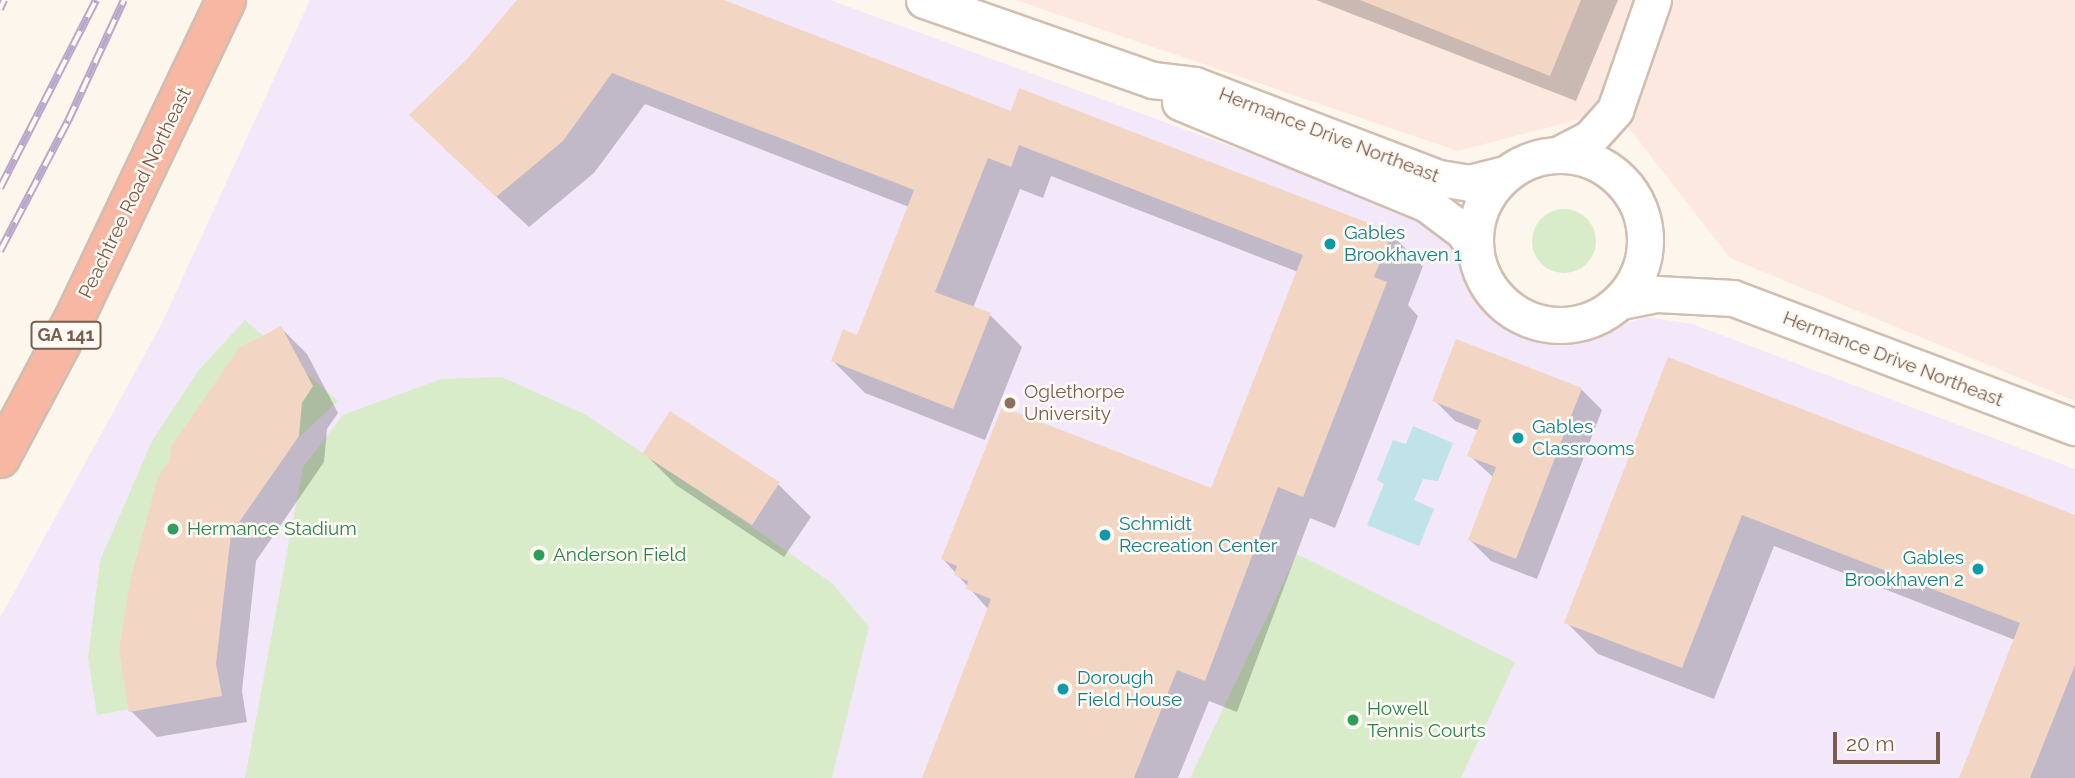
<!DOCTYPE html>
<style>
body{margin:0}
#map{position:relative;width:2075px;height:778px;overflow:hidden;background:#fdf6ec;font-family:Raleway,sans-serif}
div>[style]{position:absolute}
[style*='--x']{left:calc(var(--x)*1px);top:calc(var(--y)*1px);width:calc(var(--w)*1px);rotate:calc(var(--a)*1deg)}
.commercial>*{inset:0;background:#fde8e0}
.education>*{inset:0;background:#f3e8fa}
.green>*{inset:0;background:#d8ecc9}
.round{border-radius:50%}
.water>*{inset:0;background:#bfe3e8}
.shadow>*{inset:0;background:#0003}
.building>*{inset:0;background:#f3d5c3;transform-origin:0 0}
.roads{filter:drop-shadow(2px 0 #d1beb0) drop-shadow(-2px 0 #d1beb0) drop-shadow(0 2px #d1beb0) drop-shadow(0 -2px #d1beb0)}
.minor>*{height:35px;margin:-17.5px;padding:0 17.5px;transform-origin:17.5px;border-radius:17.5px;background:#fff}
.minor>.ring{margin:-17.5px;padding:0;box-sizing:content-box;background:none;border:35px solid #fff;border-radius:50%}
.highway>*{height:38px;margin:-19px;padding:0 19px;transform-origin:19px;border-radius:19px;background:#f7b7a3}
.rail>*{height:8px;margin-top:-4px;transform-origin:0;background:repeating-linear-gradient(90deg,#fffaf3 0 16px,#b9a8c9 0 32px);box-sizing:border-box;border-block:2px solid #b9a8c9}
.dots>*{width:19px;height:19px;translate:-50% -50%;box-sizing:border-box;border:4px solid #fffaf3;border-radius:50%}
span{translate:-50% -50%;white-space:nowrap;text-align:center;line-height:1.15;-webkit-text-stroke:5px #fffaf3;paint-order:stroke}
.shield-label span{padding:2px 5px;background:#fffaf3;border:2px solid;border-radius:5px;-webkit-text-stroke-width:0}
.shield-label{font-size:18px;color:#7a5c4d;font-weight:700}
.street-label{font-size:19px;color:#7a5c4d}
.culture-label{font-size:19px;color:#0d838f}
.left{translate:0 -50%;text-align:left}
.right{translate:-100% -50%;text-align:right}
.education-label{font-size:19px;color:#785e54}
.leisure-label{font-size:19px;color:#27864d}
.scale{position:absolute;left:1833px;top:732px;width:107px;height:32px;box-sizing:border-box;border:4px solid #7a5c4d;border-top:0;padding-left:9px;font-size:21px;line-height:24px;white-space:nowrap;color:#7a5c4d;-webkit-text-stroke:5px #fffaf3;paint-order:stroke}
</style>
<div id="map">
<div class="commercial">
<div style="clip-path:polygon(1015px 0,2075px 0,2075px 401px,1730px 258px,1615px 110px,1458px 151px)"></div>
</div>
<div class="education">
<div style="clip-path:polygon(310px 0,830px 0,1403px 209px,1431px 226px,1453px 252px,1483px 307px,1535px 337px,1572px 338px,1647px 317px,1692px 324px,2075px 469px,2075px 778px,0 778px,0 618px,161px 325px)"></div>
</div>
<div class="green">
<div class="round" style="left:1532px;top:209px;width:64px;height:64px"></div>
<div style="clip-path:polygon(245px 320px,338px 401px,294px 442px,245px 503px,218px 555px,214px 694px,97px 715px,88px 658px,100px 561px,152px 441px,199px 370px)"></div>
<div style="clip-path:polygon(502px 377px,586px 415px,751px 526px,833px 584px,869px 627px,832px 778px,245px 778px,303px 467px,343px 415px,441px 379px)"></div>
<div style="clip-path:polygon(1297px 554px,1515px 662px,1461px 778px,1190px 778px)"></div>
</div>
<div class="water">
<div style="clip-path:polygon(1413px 426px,1453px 443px,1438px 481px,1423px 479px,1414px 500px,1434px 509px,1419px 546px,1367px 525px,1384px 484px,1377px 480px,1393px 440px,1406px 444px)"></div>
</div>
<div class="shadow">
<div style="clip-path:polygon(518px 0,719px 0,1012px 113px,1391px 234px,1423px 266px,1408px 305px,1418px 316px,1335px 528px,1310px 518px,1237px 712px,1209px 701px,1178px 778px,924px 778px,989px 610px,943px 559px,1212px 490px,1298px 272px,1051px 176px,1043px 198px,1020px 189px,973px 308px,990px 315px,1022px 347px,985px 440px,865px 393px,833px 361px,858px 337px,909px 207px,645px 104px,594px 173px,529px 227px,443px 147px,468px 61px)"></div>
<div style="clip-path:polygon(1316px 0,1618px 0,1576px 101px)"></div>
<div style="clip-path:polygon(281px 328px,307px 354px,338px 413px,327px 429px,324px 462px,256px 561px,242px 691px,247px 722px,157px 737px,131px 711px)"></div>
<div style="clip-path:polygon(1669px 359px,2075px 517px,2075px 778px,1961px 778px,2015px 640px,1774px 546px,1714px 699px,1598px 654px,1566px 622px)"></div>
<div style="clip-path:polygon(1581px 389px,1602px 410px,1537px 579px,1491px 561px,1470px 540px,1494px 478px,1469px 455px,1479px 431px,1455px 421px,1434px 400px)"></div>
<div style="clip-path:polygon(644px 453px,779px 485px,811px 517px,784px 557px,676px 485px)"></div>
</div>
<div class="building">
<div style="clip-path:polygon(517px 0,724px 0,1011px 111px,1019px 88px,1392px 232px,1374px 277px,1387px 282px,1303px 497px,1278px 487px,1205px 681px,1177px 670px,1134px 778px,922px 778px,991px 599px,966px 589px,968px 581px,954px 575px,957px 566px,941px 559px,1002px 407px,1211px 488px,1303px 255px,1019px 145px,1011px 167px,988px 158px,935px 292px,991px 313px,953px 409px,831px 361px,843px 329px,857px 335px,914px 190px,612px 73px,563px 141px,496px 197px,409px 115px,467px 59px)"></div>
<div style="clip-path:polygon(1360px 0,1581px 0,1550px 76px)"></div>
<div style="clip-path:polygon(281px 326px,313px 386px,302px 403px,299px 436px,231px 534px,216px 664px,222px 696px,129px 712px,119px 650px,130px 581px,158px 477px,169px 462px,171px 447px,239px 348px)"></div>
<div style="clip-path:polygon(1456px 339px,1582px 388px,1516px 559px,1468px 540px,1496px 467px,1467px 456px,1481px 420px,1432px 401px)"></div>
<div style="clip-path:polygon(1668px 357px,2075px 515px,2075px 665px,2030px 778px,1959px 778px,2020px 623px,1742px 515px,1682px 668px,1564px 623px)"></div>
<div style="left:670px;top:411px;width:131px;height:51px;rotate:33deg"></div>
</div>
<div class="roads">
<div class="minor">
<div style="--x:924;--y:0;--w:243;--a:19.3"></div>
<div style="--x:1153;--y:80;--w:42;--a:6.8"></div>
<div style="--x:1195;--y:85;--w:261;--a:20.9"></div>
<div style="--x:1439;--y:178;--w:30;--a:9"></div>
<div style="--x:1469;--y:183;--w:37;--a:-14"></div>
<div style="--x:1180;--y:102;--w:267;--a:22.4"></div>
<div style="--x:1427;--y:204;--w:45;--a:36.9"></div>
<div style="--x:1463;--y:231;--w:22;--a:56"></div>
<div style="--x:1559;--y:154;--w:35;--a:-27"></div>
<div style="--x:1590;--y:138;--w:38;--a:-48"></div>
<div style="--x:1615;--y:110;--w:116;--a:-70.9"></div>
<div class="ring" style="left:1475px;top:155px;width:135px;height:135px"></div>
<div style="--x:1621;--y:301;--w:37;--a:-11"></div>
<div style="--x:1657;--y:294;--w:76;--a:3"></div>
<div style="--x:1733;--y:298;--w:366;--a:20.7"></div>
</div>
<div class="highway">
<div style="--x:0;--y:458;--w:157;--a:-62"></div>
<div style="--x:74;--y:319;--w:353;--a:-64.5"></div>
</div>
</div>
<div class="rail">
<div style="--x:0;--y:9;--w:10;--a:-66"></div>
<div style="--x:0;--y:188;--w:211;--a:-62.9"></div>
<div style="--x:0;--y:251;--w:147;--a:-62.4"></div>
<div style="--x:68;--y:121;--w:133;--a:-65.2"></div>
</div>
<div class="dots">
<div style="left:1330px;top:244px;background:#0f9aa8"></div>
<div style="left:1010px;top:403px;background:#8d6e63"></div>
<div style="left:1518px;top:438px;background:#0f9aa8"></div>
<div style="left:173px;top:529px;background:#2e9e5b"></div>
<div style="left:1105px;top:535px;background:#0f9aa8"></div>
<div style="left:539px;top:555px;background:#2e9e5b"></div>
<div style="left:1978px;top:569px;background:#0f9aa8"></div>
<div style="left:1063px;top:689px;background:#0f9aa8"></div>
<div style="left:1353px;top:720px;background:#2e9e5b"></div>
</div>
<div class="shield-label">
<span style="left:66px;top:335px">GA 141</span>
</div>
<div class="street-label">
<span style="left:1329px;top:135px;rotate:21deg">Hermance Drive Northeast</span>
<span style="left:135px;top:193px;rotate:-64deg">Peachtree Road Northeast</span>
<span style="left:1893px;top:359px;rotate:21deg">Hermance Drive Northeast</span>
</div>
<div class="culture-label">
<span class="left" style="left:1344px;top:244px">Gables<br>Brookhaven 1</span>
<span class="left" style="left:1532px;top:438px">Gables<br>Classrooms</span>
<span class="left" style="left:1119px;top:535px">Schmidt<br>Recreation Center</span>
<span class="right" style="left:1964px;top:569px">Gables<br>Brookhaven 2</span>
<span class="left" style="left:1077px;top:689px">Dorough<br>Field House</span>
</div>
<div class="education-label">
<span class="left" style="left:1024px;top:403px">Oglethorpe<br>University</span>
</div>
<div class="leisure-label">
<span class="left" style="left:187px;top:529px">Hermance Stadium</span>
<span class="left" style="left:553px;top:555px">Anderson Field</span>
<span class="left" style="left:1367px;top:720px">Howell<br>Tennis Courts</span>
</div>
<div class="scale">20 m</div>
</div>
